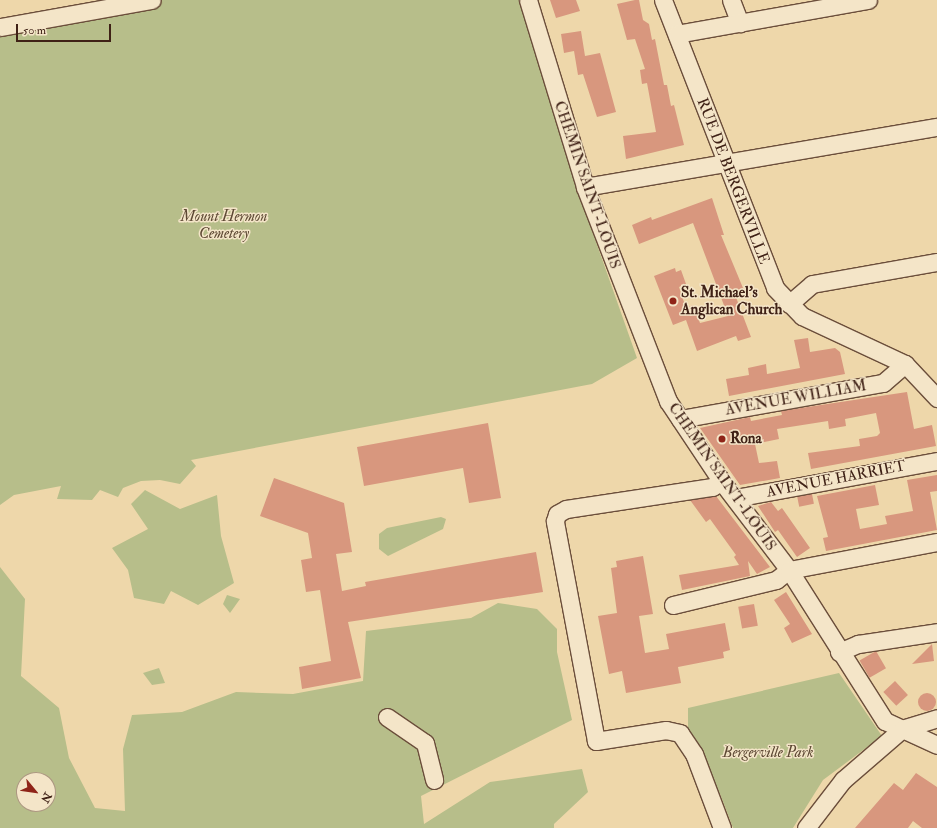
<!DOCTYPE html>
<style>
body{margin:0}
#map{position:relative;width:937px;height:828px;overflow:hidden;background:#eed7aa;font-family:"IM FELL Double Pica",serif}
div>[style]{position:absolute}
[style*='--x']{left:calc(var(--x)*1px);top:calc(var(--y)*1px);width:calc(var(--w)*1px);rotate:calc(var(--a)*1deg)}
.green>*{inset:0;background:#b7be8a}
.building>*{inset:0;background:#d8977e;transform-origin:0 0}
.round{border-radius:50%}
.roads{filter:drop-shadow(1px 0 #6b4e3b) drop-shadow(-1px 0 #6b4e3b) drop-shadow(0 1px #6b4e3b) drop-shadow(0 -1px #6b4e3b)}
.minor>*{height:17px;margin:-8.5px;padding:0 8.5px;transform-origin:8.5px;border-radius:8.5px;background:#f4e5c8}
.dots>*{width:11px;height:11px;translate:-50% -50%;box-sizing:border-box;border:2px solid #f4e5c8;border-radius:50%}
span{translate:-50% -50%;white-space:nowrap;text-align:center;line-height:1.15;-webkit-text-stroke:3px #f4e5c8;paint-order:stroke}
.street-label{font-size:15px;color:#3f2116}
.park-label{font-size:15px;color:#5d4833;font-style:italic}
.poi-label{font-size:15px;color:#3f2116;font-weight:700}
.left{translate:0 -50%;text-align:left}
.north{position:absolute;left:16px;top:772px;width:40px;height:40px;box-sizing:border-box;background:#f4e5c8;border:1px solid #ac9781;border-radius:50%;rotate:119deg;font-size:11px;font-weight:700;line-height:16px;text-align:center;color:#3f2116}
.north::after{content:'';display:block;margin:auto;width:14px;height:18px;background:#8f2418;clip-path:polygon(50% 0,100% 100%,50% 72%,0 100%)}
.scale{position:absolute;left:16px;top:24px;width:95px;height:18px;box-sizing:border-box;border:2px solid #3f2116;border-top:0;padding-left:5px;font-size:12px;line-height:14px;white-space:nowrap;color:#3f2116;-webkit-text-stroke:3px #f4e5c8;paint-order:stroke}
</style>
<div id="map">
<div class="green">
<div style="clip-path:polygon(153px 0,526px 0,577px 188px,637px 358px,592px 384px,191px 460px,196px 466px,180px 484px,160px 480px,141px 481px,123px 488px,118px 497px,100px 490px,92px 500px,57px 499px,61px 486px,14px 495px,0 505px,0 28px)"></div>
<div style="clip-path:polygon(145px 490px,180px 509px,217px 495px,221px 536px,234px 583px,198px 605px,171px 591px,164px 604px,134px 598px,128px 570px,112px 548px,148px 529px,131px 504px)"></div>
<div style="clip-path:polygon(441px 517px,446px 519px,443px 529px,388px 556px,379px 549px,379px 534px,387px 528px)"></div>
<div style="clip-path:polygon(evenodd,0 567px,25px 599px,21px 676px,59px 708px,69px 758px,95px 808px,125px 811px,123px 749px,132px 715px,182px 712px,236px 692px,293px 694px,363px 681px,366px 631px,471px 618px,498px 603px,537px 609px,557px 629px,557px 652px,572px 720px,421px 796px,424px 824px,490px 782px,582px 769px,588px 792px,554px 824px,554px 828px,0 828px,0 567px,24px 780px,48px 780px,48px 804px,24px 804px,24px 780px)"></div>
<div style="clip-path:polygon(227px 595px,240px 599px,230px 613px,223px 604px)"></div>
<div style="clip-path:polygon(159px 668px,165px 683px,152px 685px,143px 673px)"></div>
<div style="clip-path:polygon(839px 673px,882px 736px,823px 780px,793px 828px,733px 828px,720px 794px,707px 778px,688px 732px,688px 708px)"></div>
</div>
<div class="building">
<div style="clip-path:polygon(550px 0,576px 0,580px 11px,556px 18px)"></div>
<div style="clip-path:polygon(635px 0,639px 0,643px 20px,649px 24px,652px 40px,655px 39px,664px 85px,667px 85px,671px 106px,674px 105px,684px 145px,626px 159px,623px 136px,656px 132px,647px 83px,642px 84px,640px 70px,645px 69px,635px 39px,627px 40px,617px 4px)"></div>
<div style="clip-path:polygon(581px 31px,585px 56px,600px 53px,616px 112px,597px 117px,583px 74px,578px 75px,574px 51px,564px 53px,561px 34px)"></div>
<div style="clip-path:polygon(712px 198px,724px 235px,721px 235px,743px 288px,734px 292px,751px 337px,738px 341px,736px 336px,697px 351px,686px 320px,673px 325px,654px 276px,675px 268px,676px 272px,681px 270px,686px 284px,679px 287px,686px 308px,693px 305px,700px 323px,728px 316px,693px 223px,639px 244px,632px 225px,651px 217px,652px 220px)"></div>
<div style="clip-path:polygon(808px 338px,810px 352px,835px 348px,840px 352px,845px 374px,729px 396px,726px 379px,749px 375px,748px 368px,766px 364px,767px 374px,800px 368px,794px 340px)"></div>
<div style="clip-path:polygon(907px 392px,914px 429px,932px 425px,936px 446px,811px 469px,808px 453px,860px 446px,859px 439px,877px 436px,880px 433px,876px 413px,845px 419px,846px 426px,829px 429px,828px 421px,777px 429px,779px 439px,755px 444px,759px 463px,777px 461px,780px 478px,740px 485px,700px 428px,750px 417px,751px 421px,782px 415px,781px 411px)"></div>
<div style="clip-path:polygon(488px 423px,501px 498px,469px 503px,463px 468px,364px 486px,357px 447px)"></div>
<div style="clip-path:polygon(937px 475px,937px 491px,930px 492px,937px 530px,826px 551px,823px 538px,828px 537px,817px 496px,875px 485px,879px 505px,856px 509px,860px 529px,887px 524px,885px 516px,913px 511px,907px 480px)"></div>
<div style="clip-path:polygon(274px 478px,344px 503px,352px 552px,336px 554px,342px 591px,366px 586px,365px 582px,536px 552px,543px 592px,348px 622px,361px 678px,302px 689px,299px 667px,331px 661px,320px 590px,306px 592px,301px 560px,312px 558px,308px 533px,260px 516px)"></div>
<div style="left:812px;top:494px;width:10px;height:15px;rotate:79deg"></div>
<div style="clip-path:polygon(716px 496px,770px 567px,757px 574px,748px 561px,750px 576px,682px 590px,679px 575px,739px 565px,734px 557px,736px 555px,710px 519px,706px 522px,690px 500px)"></div>
<div style="clip-path:polygon(771px 502px,778px 511px,782px 508px,810px 548px,797px 557px,778px 530px,775px 532px,758px 506px)"></div>
<div style="clip-path:polygon(643px 556px,653px 614px,639px 616px,645px 653px,669px 649px,666px 634px,725px 623px,730px 650px,723px 652px,724px 658px,678px 667px,681px 683px,626px 693px,622px 671px,609px 674px,598px 616px,617px 613px,611px 568px,617px 567px,616px 561px)"></div>
<div style="clip-path:polygon(786px 592px,812px 634px,792px 643px,784px 628px,790px 624px,774px 600px)"></div>
<div style="left:754px;top:604px;width:22px;height:16px;rotate:80deg"></div>
<div style="clip-path:polygon(932px 644px,934px 661px,912px 664px)"></div>
<div style="left:876px;top:651px;width:20px;height:19px;rotate:60deg"></div>
<div style="left:895px;top:681px;width:19px;height:16px;rotate:47deg"></div>
<div class="round" style="left:918px;top:693px;width:18px;height:18px"></div>
<div style="clip-path:polygon(916px 773px,937px 787px,937px 828px,922px 828px,913px 821px,908px 828px,855px 828px,894px 783px,903px 790px)"></div>
</div>
<div class="roads">
<div class="minor">
<div style="--x:528;--y:0;--w:195;--a:73"></div>
<div style="--x:585;--y:187;--w:230;--a:68.8"></div>
<div style="--x:668;--y:401;--w:97;--a:56.3"></div>
<div style="--x:722;--y:482;--w:111;--a:52.7"></div>
<div style="--x:789;--y:570;--w:179;--a:57.6"></div>
<div style="--x:885;--y:721;--w:57;--a:24.8"></div>
<div style="--x:663;--y:0;--w:309;--a:68.7"></div>
<div style="--x:775;--y:288;--w:39;--a:46"></div>
<div style="--x:802;--y:316;--w:114;--a:25"></div>
<div style="--x:905;--y:364;--w:47;--a:46.7"></div>
<div style="--x:731;--y:0;--w:25;--a:69"></div>
<div style="--x:0;--y:27;--w:154;--a:-10.1"></div>
<div style="--x:677;--y:34;--w:194;--a:-10.1"></div>
<div style="--x:585;--y:187;--w:357;--a:-9.7"></div>
<div style="--x:789;--y:304;--w:30;--a:-41"></div>
<div style="--x:812;--y:284;--w:127;--a:-10"></div>
<div style="--x:680;--y:419;--w:206;--a:-10.1"></div>
<div style="--x:883;--y:383;--w:29;--a:-41"></div>
<div style="--x:735;--y:498;--w:205;--a:-10.4"></div>
<div style="--x:673;--y:605;--w:106;--a:-13.6"></div>
<div style="--x:776;--y:580;--w:16;--a:-38"></div>
<div style="--x:789;--y:570;--w:151;--a:-10.7"></div>
<div style="--x:839;--y:652;--w:21;--a:-23"></div>
<div style="--x:858;--y:644;--w:80;--a:-8.6"></div>
<div style="--x:387;--y:717;--w:46;--a:34.4"></div>
<div style="--x:425;--y:743;--w:38;--a:76"></div>
<div style="--x:722;--y:828;--w:79;--a:-110.7"></div>
<div style="--x:694;--y:754;--w:25;--a:-124"></div>
<div style="--x:680;--y:733;--w:14;--a:-168"></div>
<div style="--x:666;--y:730;--w:71;--a:171.1"></div>
<div style="--x:596;--y:741;--w:224;--a:-100.6"></div>
<div style="--x:555;--y:521;--w:7;--a:-74"></div>
<div style="--x:557;--y:514;--w:10;--a:-29"></div>
<div style="--x:566;--y:509;--w:148;--a:-8.6"></div>
<div style="--x:712;--y:487;--w:11;--a:-27"></div>
<div style="--x:806;--y:828;--w:61;--a:-52.4"></div>
<div style="--x:843;--y:780;--w:78;--a:-40.8"></div>
<div style="--x:902;--y:729;--w:37;--a:-17"></div>
</div>
</div>
<div class="dots">
<div style="left:673px;top:301px;background:#8f2418"></div>
<div style="left:722px;top:439px;background:#8f2418"></div>
</div>
<div class="street-label">
<span style="left:733px;top:181px;rotate:69deg">RUE DE BERGERVILLE</span>
<span style="left:587px;top:185px;rotate:71deg">CHEMIN SAINT-LOUIS</span>
<span style="left:796px;top:398px;rotate:-10deg">AVENUE WILLIAM</span>
<span style="left:722px;top:477px;rotate:55deg">CHEMIN SAINT-LOUIS</span>
<span style="left:836px;top:479px;rotate:-11deg">AVENUE HARRIET</span>
</div>
<div class="park-label">
<span style="left:224px;top:225px">Mount Hermon<br>Cemetery</span>
<span style="left:768px;top:753px">Bergerville Park</span>
</div>
<div class="poi-label">
<span class="left" style="left:681px;top:301px">St. Michael's<br>Anglican Church</span>
<span class="left" style="left:730px;top:439px">Rona</span>
</div>
<div class="north">N</div>
<div class="scale">50 m</div>
</div>
